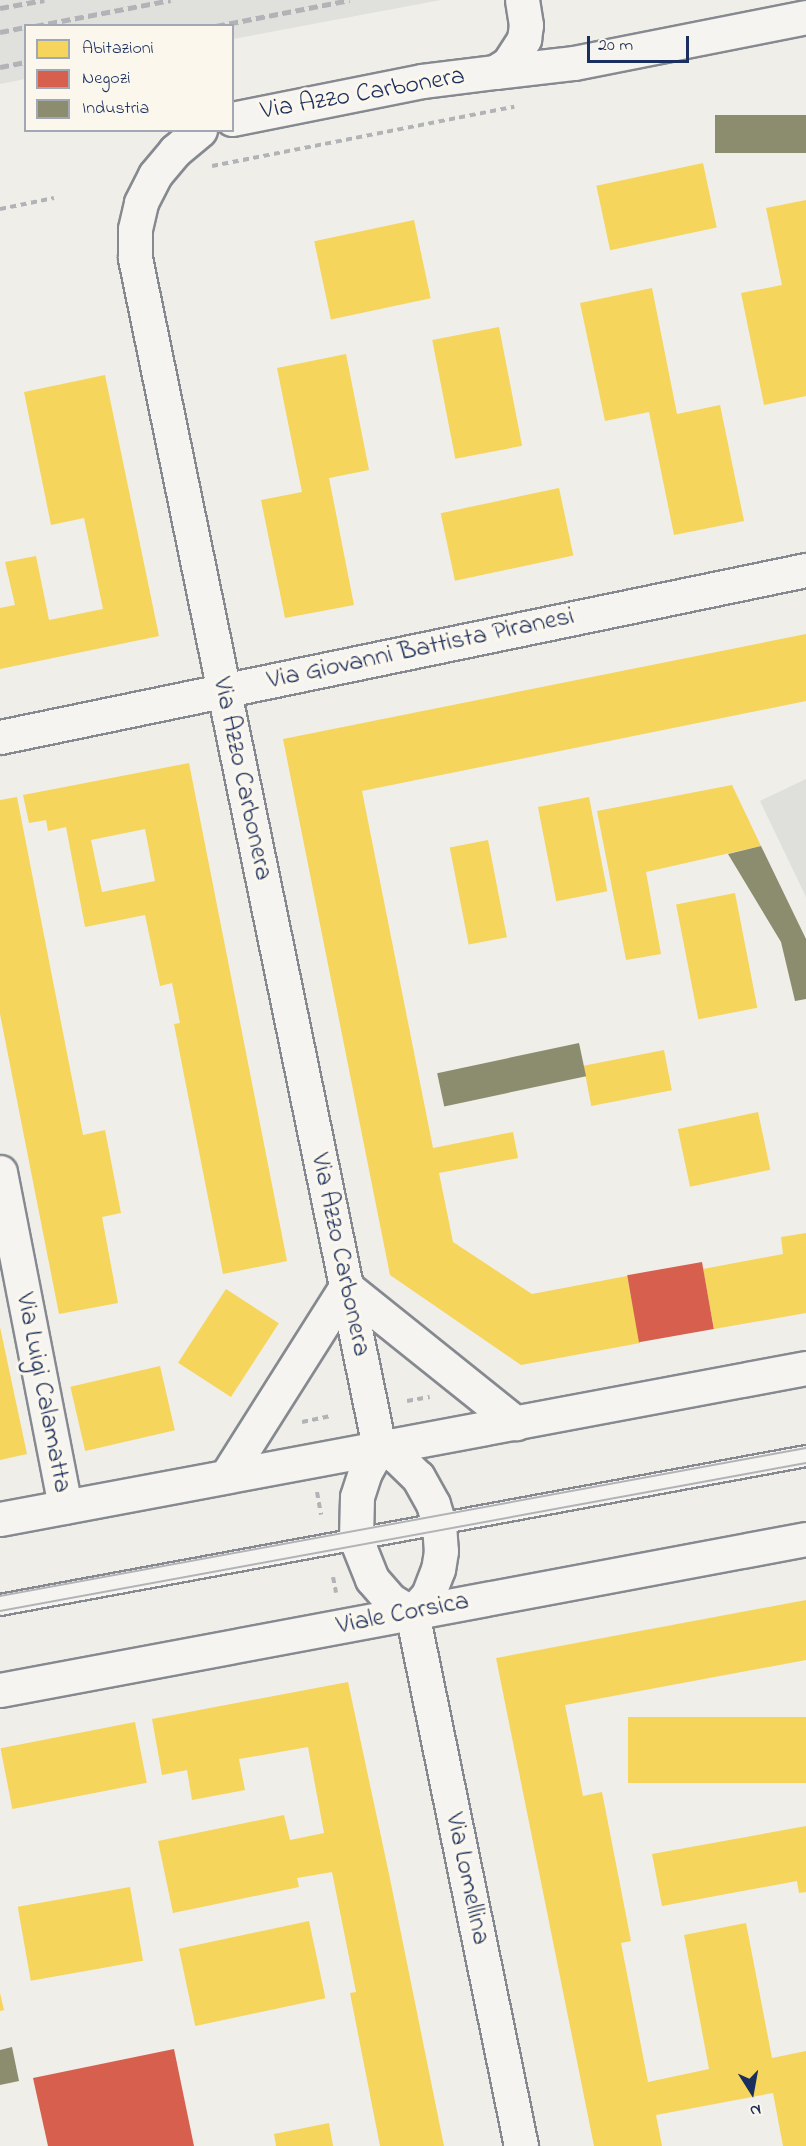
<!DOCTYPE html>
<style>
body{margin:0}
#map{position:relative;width:806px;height:2146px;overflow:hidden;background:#efeee9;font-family:"Indie Flower",sans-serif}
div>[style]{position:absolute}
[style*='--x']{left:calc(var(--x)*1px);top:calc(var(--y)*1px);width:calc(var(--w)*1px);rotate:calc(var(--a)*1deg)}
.built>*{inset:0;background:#e0e0dd}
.green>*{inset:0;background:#dfdfdc}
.homes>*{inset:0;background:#f6d55c;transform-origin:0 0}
.shops>*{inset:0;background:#d6604d;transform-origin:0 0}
.industry>*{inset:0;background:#8c8c6e;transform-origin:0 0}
.path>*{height:4px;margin-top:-2px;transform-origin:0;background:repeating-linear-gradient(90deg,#b2b3b6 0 6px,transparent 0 10.5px)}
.roads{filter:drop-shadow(2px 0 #868a90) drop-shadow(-2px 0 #868a90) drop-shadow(0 2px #868a90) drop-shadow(0 -2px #868a90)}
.service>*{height:20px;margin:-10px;padding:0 10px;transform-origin:10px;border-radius:10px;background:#f5f4f0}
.minor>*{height:33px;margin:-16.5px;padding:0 16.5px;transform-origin:16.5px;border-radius:16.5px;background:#f5f4f0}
.tertiary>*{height:33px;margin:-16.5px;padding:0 16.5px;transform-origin:16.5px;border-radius:16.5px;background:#f5f4f0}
.primary>*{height:33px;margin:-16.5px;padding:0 16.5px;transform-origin:16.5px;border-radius:16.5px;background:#f5f4f0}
.tram>*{height:1.5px;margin:-0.75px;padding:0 0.75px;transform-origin:0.75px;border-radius:0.75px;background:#b2b3b6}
.rail>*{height:4.5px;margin-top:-2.25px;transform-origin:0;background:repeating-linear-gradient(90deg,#b2b3b6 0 9px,transparent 0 13.5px)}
span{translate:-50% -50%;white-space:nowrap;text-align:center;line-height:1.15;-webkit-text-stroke:6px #fbf7ec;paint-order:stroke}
.street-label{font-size:26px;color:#1b2f5e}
.legend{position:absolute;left:24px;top:24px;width:210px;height:108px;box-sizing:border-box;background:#fbf7ec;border:2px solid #a1a7b3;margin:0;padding:8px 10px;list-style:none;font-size:18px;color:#1b2f5e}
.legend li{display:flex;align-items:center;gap:12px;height:30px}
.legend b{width:30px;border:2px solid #a1a7b3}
.north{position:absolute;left:722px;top:2062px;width:60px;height:60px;-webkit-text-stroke:4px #fbf7ec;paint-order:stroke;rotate:169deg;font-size:16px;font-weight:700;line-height:24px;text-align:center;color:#1b2f5e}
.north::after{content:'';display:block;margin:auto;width:21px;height:27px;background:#1b2f5e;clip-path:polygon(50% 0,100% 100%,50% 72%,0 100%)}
.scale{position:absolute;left:587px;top:36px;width:102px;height:27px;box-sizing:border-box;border:3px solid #1b2f5e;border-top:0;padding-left:8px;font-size:18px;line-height:21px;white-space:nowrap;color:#1b2f5e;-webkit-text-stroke:4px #fbf7ec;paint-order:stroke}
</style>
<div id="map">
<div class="built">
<div style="clip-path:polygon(0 0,441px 0,233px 39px,232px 26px,26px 26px,25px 79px,0 84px)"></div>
</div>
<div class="green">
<div style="clip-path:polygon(806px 779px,806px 897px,760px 801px)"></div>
</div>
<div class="homes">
<div style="left:703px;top:163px;width:66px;height:109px;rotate:78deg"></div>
<div style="clip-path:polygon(806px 200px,806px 396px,764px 405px,741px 293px,782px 285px,766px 208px)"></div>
<div style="left:414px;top:220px;width:80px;height:102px;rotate:78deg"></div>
<div style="clip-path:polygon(652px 288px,677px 414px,720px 405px,744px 521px,674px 535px,649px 412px,605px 421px,580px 303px)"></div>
<div style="left:499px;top:327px;width:121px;height:68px;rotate:79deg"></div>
<div style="clip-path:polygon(346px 354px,369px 470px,329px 478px,354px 605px,285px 618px,261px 500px,302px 492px,277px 368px)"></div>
<div style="clip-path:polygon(105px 375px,159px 636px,0 669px,0 608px,15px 605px,5px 562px,36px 556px,49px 620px,103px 609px,84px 518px,51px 525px,24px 392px)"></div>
<div style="left:559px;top:488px;width:69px;height:121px;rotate:78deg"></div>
<div style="clip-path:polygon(806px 634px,806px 701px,362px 791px,433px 1148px,513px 1132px,518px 1158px,439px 1173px,453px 1242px,532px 1294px,627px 1276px,640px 1343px,521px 1365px,390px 1275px,283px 739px)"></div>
<div style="clip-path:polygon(evenodd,189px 763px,287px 1261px,223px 1274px,174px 1024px,180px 1023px,172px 983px,160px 986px,145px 915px,85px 927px,66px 827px,48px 831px,46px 820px,29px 823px,23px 795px,189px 763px,145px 829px,155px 881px,102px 892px,91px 840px,145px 829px)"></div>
<div style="clip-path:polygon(732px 785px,761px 846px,646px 872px,661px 954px,626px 960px,597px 811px)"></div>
<div style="clip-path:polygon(17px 797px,83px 1135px,105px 1130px,121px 1213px,102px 1217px,118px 1303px,59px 1314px,0 1014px,0 800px)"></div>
<div style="left:589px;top:797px;width:96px;height:52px;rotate:79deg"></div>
<div style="left:488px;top:840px;width:99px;height:39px;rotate:79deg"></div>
<div style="left:735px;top:893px;width:117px;height:60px;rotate:79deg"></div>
<div style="left:664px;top:1050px;width:41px;height:82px;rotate:79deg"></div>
<div style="left:758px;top:1112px;width:59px;height:82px;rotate:78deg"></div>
<div style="clip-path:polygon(806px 1233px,806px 1313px,714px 1329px,703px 1269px,783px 1254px,781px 1237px)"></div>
<div style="left:226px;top:1289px;width:63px;height:88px;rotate:33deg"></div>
<div style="clip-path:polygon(0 1327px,27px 1454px,0 1460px)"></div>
<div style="left:160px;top:1366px;width:66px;height:92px;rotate:77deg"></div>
<div style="clip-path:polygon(806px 1600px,806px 1660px,565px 1705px,583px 1796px,602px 1792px,631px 1941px,621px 1943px,648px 2082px,709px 2069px,684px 1935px,746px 1923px,772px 2058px,806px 2051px,806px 2146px,783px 2146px,773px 2093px,656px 2115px,662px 2146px,594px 2146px,496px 1658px)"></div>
<div style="clip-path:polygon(348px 1682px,389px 1874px,444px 2146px,380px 2146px,350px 1993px,356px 1992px,332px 1872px,297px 1878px,299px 1887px,173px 1913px,158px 1841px,284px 1815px,290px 1840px,324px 1833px,308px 1747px,239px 1759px,245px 1790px,192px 1800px,187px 1770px,162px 1775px,152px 1719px)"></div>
<div style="left:806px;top:1717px;width:66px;height:178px;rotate:90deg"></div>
<div style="left:135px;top:1722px;width:62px;height:137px;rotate:79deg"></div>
<div style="clip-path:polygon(806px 1826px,806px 1892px,799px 1893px,797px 1881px,662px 1906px,652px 1854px)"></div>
<div style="left:130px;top:1887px;width:75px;height:114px;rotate:80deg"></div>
<div style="left:309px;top:1921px;width:79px;height:133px;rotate:78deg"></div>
<div style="clip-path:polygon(0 1993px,4px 2010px,0 2011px)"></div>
<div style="clip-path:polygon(329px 2123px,333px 2146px,276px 2146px,274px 2134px)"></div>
</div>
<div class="shops">
<div style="left:702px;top:1262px;width:68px;height:76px;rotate:80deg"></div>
<div style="clip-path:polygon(174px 2049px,194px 2146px,48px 2146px,33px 2078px)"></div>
</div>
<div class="industry">
<div style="left:806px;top:115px;width:38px;height:91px;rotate:90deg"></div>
<div style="clip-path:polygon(761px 846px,806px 939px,806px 999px,795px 1001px,781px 942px,728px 854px)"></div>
<div style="left:579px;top:1043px;width:34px;height:145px;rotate:78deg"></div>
<div style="clip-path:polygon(12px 2047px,19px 2081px,0 2085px,0 2050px)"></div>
</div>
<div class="path">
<div style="--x:212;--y:166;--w:308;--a:-11.1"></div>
<div style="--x:0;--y:209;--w:55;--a:-11.5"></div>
<div style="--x:407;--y:1401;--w:23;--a:-10"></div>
<div style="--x:302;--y:1422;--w:29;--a:-12"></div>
<div style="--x:317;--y:1492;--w:23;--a:80"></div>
<div style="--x:333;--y:1577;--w:16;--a:79"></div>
</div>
<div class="roads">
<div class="service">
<div style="--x:0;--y:1605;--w:820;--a:-10.47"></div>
</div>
<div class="minor">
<div style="--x:495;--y:72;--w:80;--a:-6.5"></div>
<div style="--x:574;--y:63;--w:237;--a:-11.2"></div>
<div style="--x:0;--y:737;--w:823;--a:-11.71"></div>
<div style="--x:0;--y:1172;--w:341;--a:79"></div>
</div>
<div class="tertiary">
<div style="--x:232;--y:119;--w:194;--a:-11.3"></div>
<div style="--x:422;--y:81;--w:74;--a:-7"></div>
<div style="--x:495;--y:72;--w:15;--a:-32"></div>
<div style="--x:508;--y:64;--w:30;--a:-57"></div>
<div style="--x:524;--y:39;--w:14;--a:-82"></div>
<div style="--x:526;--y:25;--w:25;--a:-99"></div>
<div style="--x:200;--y:130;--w:33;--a:140"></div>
<div style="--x:175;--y:151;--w:31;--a:130"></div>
<div style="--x:155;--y:175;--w:31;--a:117"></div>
<div style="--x:141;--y:203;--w:27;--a:103"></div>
<div style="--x:135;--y:229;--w:29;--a:90"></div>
<div style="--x:135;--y:258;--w:1214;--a:78.4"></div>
<div style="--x:346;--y:1287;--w:218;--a:38.7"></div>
<div style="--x:379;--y:1447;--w:19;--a:28"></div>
<div style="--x:396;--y:1456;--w:30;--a:44"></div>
<div style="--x:418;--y:1477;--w:31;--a:61"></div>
<div style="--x:433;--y:1504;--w:21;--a:73"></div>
<div style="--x:439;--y:1524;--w:27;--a:86"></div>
<div style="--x:441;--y:1551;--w:18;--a:99"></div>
<div style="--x:438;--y:1569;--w:28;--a:111"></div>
<div style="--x:428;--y:1595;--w:24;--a:132"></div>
<div style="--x:379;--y:1447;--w:29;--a:119"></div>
<div style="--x:365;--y:1472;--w:26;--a:108"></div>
<div style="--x:357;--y:1497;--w:42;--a:91.4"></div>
<div style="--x:356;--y:1539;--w:43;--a:68.2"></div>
<div style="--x:372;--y:1579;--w:28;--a:49"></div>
<div style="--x:390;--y:1600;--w:26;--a:31"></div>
<div style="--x:227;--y:1475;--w:222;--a:-57.7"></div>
<div style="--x:412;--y:1613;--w:544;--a:78.44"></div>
</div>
<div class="primary">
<div style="--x:0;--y:1519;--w:820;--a:-10.61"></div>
<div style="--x:0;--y:1690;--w:820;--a:-10.61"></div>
</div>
</div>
<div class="tram">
<div style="--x:0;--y:1596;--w:819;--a:-10.4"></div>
<div style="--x:0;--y:1611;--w:819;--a:-10.4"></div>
</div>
<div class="rail">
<div style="--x:0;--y:8;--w:45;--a:-10.3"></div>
<div style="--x:35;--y:26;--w:138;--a:-10.8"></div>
<div style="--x:216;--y:26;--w:136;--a:-11"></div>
<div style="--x:0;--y:32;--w:26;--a:-11"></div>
<div style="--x:0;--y:67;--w:26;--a:-11"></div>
</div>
<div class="street-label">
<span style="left:363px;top:95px;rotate:-10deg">Via Azzo Carbonera</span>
<span style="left:421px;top:650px;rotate:-12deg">Via Giovanni Battista Piranesi</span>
<span style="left:241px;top:779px;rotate:78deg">Via Azzo Carbonera</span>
<span style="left:339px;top:1255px;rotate:78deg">Via Azzo Carbonera</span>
<span style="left:42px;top:1393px;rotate:79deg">Via Luigi Calamatta</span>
<span style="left:403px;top:1615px;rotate:-11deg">Viale Corsica</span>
<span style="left:466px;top:1879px;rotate:78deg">Via Lomellina</span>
</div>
<ul class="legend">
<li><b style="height:16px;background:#f6d55c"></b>Abitazioni</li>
<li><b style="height:16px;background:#d6604d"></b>Negozi</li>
<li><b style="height:16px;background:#8c8c6e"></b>Industria</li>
</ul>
<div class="north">N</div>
<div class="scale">20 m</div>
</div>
